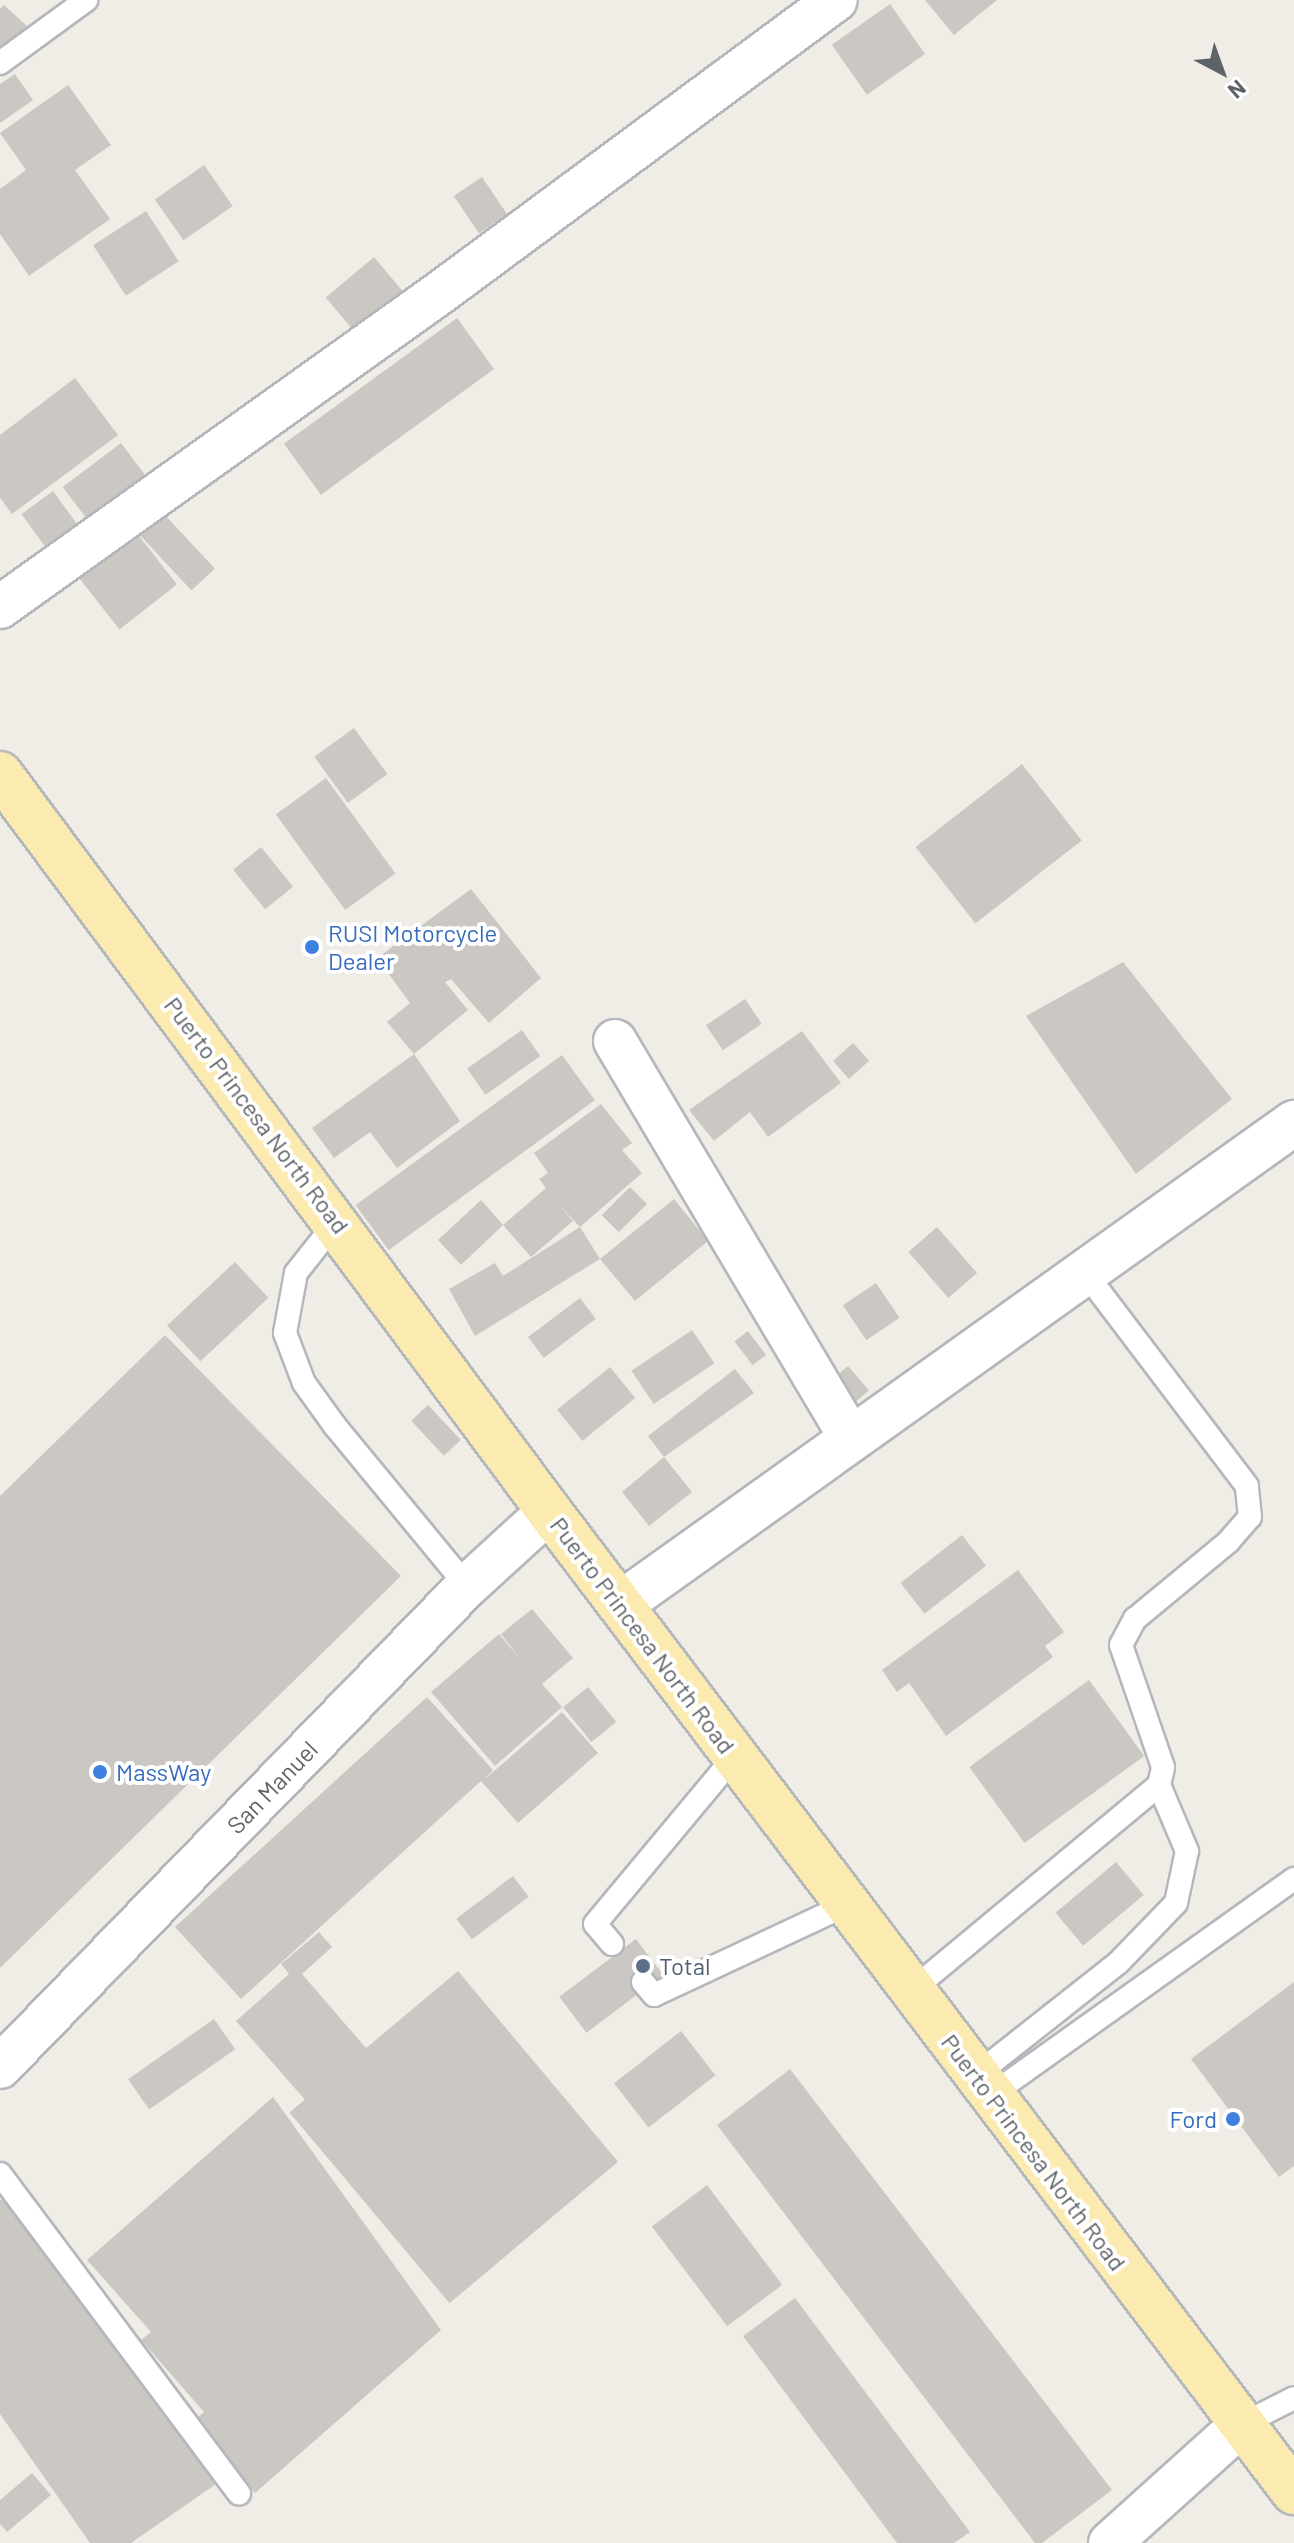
<!DOCTYPE html>
<style>
body{margin:0}
#map{position:relative;width:1294px;height:2543px;overflow:hidden;background:#f0ede7;font-family:Barlow,sans-serif}
div>[style]{position:absolute}
[style*='--x']{left:calc(var(--x)*1px);top:calc(var(--y)*1px);width:calc(var(--w)*1px);rotate:calc(var(--a)*1deg)}
.building>*{inset:0;background:#cbc8c3;transform-origin:0 0}
.roads{filter:drop-shadow(2px 0 #b4b7bb) drop-shadow(-2px 0 #b4b7bb) drop-shadow(0 2px #b4b7bb) drop-shadow(0 -2px #b4b7bb)}
.lane>*{height:22px;margin:-11px;padding:0 11px;transform-origin:11px;border-radius:11px;background:#fff}
.street>*{height:42px;margin:-21px;padding:0 21px;transform-origin:21px;border-radius:21px;background:#fff}
.secondary>*{height:44px;margin:-22px;padding:0 22px;transform-origin:22px;border-radius:22px;background:#fff}
.primary>*{height:44px;margin:-22px;padding:0 22px;transform-origin:22px;border-radius:22px;background:#fcebb0}
.dots>*{width:22px;height:22px;translate:-50% -50%;box-sizing:border-box;border:4px solid #fff;border-radius:50%}
span{translate:-50% -50%;white-space:nowrap;text-align:center;line-height:1.15;-webkit-text-stroke:8px #fff;paint-order:stroke}
.shop-label{font-size:24px;color:#366cbe}
.left{translate:0 -50%;text-align:left}
.right{translate:-100% -50%;text-align:right}
.street-label{font-size:24px;color:#5e6367}
.service-label{font-size:24px;color:#4e5e75}
.north{position:absolute;left:1182px;top:32px;width:80px;height:80px;-webkit-text-stroke:6px #fff;paint-order:stroke;rotate:139deg;font-size:22px;font-weight:700;line-height:32px;text-align:center;color:#5e6367}
.north::after{content:'';display:block;margin:auto;width:28px;height:36px;background:#5e6367;clip-path:polygon(50% 0,100% 100%,50% 72%,0 100%)}
</style>
<div id="map">
<div class="building">
<div style="clip-path:polygon(925px 0,997px 0,954px 35px)"></div>
<div style="left:890px;top:4px;width:61px;height:71px;rotate:55deg"></div>
<div style="clip-path:polygon(4px 5px,27px 26px,0 55px,0 9px)"></div>
<div style="clip-path:polygon(15px 74px,33px 100px,0 123px,0 84px)"></div>
<div style="clip-path:polygon(68px 85px,111px 145px,75px 170px,110px 219px,29px 276px,0 234px,0 189px,26px 170px,0 133px)"></div>
<div style="left:204px;top:165px;width:50px;height:60px;rotate:55deg"></div>
<div style="left:482px;top:177px;width:45px;height:34px;rotate:56deg"></div>
<div style="left:146px;top:211px;width:60px;height:63px;rotate:57deg"></div>
<div style="left:374px;top:257px;width:60px;height:63px;rotate:50deg"></div>
<div style="left:457px;top:318px;width:63px;height:214px;rotate:54deg"></div>
<div style="clip-path:polygon(75px 378px,118px 435px,12px 514px,0 498px,0 435px)"></div>
<div style="left:121px;top:443px;width:53px;height:73px;rotate:53deg"></div>
<div style="left:53px;top:491px;width:52px;height:39px;rotate:54deg"></div>
<div style="left:163px;top:513px;width:76px;height:32px;rotate:47deg"></div>
<div style="left:132px;top:527px;width:73px;height:73px;rotate:52deg"></div>
<div style="left:354px;top:728px;width:57px;height:49px;rotate:54deg"></div>
<div style="left:1022px;top:764px;width:97px;height:135px;rotate:52deg"></div>
<div style="left:326px;top:778px;width:118px;height:62px;rotate:54deg"></div>
<div style="left:261px;top:847px;width:51px;height:36px;rotate:51deg"></div>
<div style="clip-path:polygon(471px 889px,541px 978px,489px 1023px,451px 979px,445px 982px,468px 1010px,414px 1054px,387px 1022px,410px 1003px,377px 958px)"></div>
<div style="clip-path:polygon(1123px 962px,1232px 1099px,1136px 1174px,1026px 1016px)"></div>
<div style="left:745px;top:999px;width:30px;height:47px;rotate:56deg"></div>
<div style="left:522px;top:1030px;width:32px;height:67px;rotate:55deg"></div>
<div style="clip-path:polygon(802px 1031px,841px 1083px,768px 1137px,750px 1112px,714px 1141px,689px 1110px)"></div>
<div style="left:853px;top:1043px;width:24px;height:27px;rotate:48deg"></div>
<div style="clip-path:polygon(414px 1054px,460px 1121px,397px 1168px,370px 1132px,334px 1158px,312px 1128px)"></div>
<div style="left:562px;top:1055px;width:56px;height:255px;rotate:54deg"></div>
<div style="clip-path:polygon(601px 1104px,632px 1143px,622px 1150px,642px 1173px,580px 1227px,555px 1201px,573px 1221px,531px 1257px,503px 1225px,461px 1265px,438px 1240px,481px 1200px,503px 1225px,546px 1188px,539px 1179px,548px 1173px,534px 1153px)"></div>
<div style="left:630px;top:1187px;width:24px;height:40px;rotate:45deg"></div>
<div style="clip-path:polygon(674px 1199px,708px 1241px,635px 1301px,600px 1259px,475px 1336px,449px 1289px,495px 1263px,503px 1276px,580px 1227px,600px 1259px)"></div>
<div style="left:937px;top:1227px;width:61px;height:38px;rotate:49deg"></div>
<div style="left:235px;top:1262px;width:49px;height:93px;rotate:47deg"></div>
<div style="left:876px;top:1283px;width:42px;height:40px;rotate:56deg"></div>
<div style="left:580px;top:1298px;width:26px;height:65px;rotate:53deg"></div>
<div style="left:692px;top:1330px;width:40px;height:73px;rotate:56deg"></div>
<div style="left:748px;top:1331px;width:30px;height:17px;rotate:53deg"></div>
<div style="clip-path:polygon(165px 1335px,401px 1576px,0 1968px,0 1496px)"></div>
<div style="left:848px;top:1366px;width:32px;height:29px;rotate:49deg"></div>
<div style="left:610px;top:1367px;width:40px;height:68px;rotate:51deg"></div>
<div style="clip-path:polygon(735px 1369px,754px 1393px,664px 1457px,692px 1492px,649px 1526px,622px 1492px,664px 1457px,648px 1436px)"></div>
<div style="left:428px;top:1405px;width:48px;height:23px;rotate:47deg"></div>
<div style="left:962px;top:1535px;width:39px;height:78px;rotate:52deg"></div>
<div style="clip-path:polygon(1018px 1570px,1064px 1632px,1045px 1646px,1053px 1657px,946px 1736px,909px 1683px,897px 1692px,882px 1670px)"></div>
<div style="clip-path:polygon(532px 1609px,573px 1658px,542px 1684px,562px 1707px,495px 1766px,431px 1692px,499px 1634px,521px 1660px,501px 1634px)"></div>
<div style="left:1089px;top:1680px;width:94px;height:148px;rotate:54deg"></div>
<div style="left:588px;top:1687px;width:45px;height:32px;rotate:51deg"></div>
<div style="clip-path:polygon(427px 1697px,493px 1770px,485px 1779px,562px 1712px,598px 1753px,518px 1823px,481px 1781px,241px 1999px,175px 1927px)"></div>
<div style="left:1116px;top:1862px;width:43px;height:79px;rotate:50deg"></div>
<div style="left:513px;top:1876px;width:26px;height:71px;rotate:53deg"></div>
<div style="clip-path:polygon(319px 1932px,332px 1947px,302px 1974px,366px 2048px,306px 2101px,236px 2021px,289px 1974px,281px 1964px)"></div>
<div style="left:636px;top:1939px;width:45px;height:96px;rotate:53deg"></div>
<div style="left:458px;top:1971px;width:249px;height:220px;rotate:50deg"></div>
<div style="clip-path:polygon(1294px 1982px,1294px 2166px,1279px 2177px,1191px 2059px)"></div>
<div style="left:214px;top:2019px;width:37px;height:105px;rotate:55deg"></div>
<div style="left:681px;top:2031px;width:56px;height:85px;rotate:52deg"></div>
<div style="clip-path:polygon(790px 2069px,1112px 2490px,1042px 2543px,1035px 2543px,717px 2125px)"></div>
<div style="clip-path:polygon(273px 2097px,441px 2330px,255px 2493px,193px 2422px,204px 2412px,141px 2340px,151px 2332px,87px 2260px)"></div>
<div style="left:707px;top:2185px;width:125px;height:69px;rotate:53deg"></div>
<div style="clip-path:polygon(13px 2192px,216px 2484px,131px 2543px,90px 2543px,0 2414px,0 2200px)"></div>
<div style="clip-path:polygon(795px 2298px,970px 2532px,954px 2543px,897px 2543px,743px 2336px)"></div>
<div style="clip-path:polygon(32px 2473px,51px 2495px,7px 2532px,0 2524px,0 2500px)"></div>
</div>
<div class="roads">
<div class="lane">
<div style="--x:0;--y:63;--w:107;--a:-36.2"></div>
<div style="--x:337;--y:1221;--w:66;--a:128.3"></div>
<div style="--x:296;--y:1273;--w:61;--a:100.4"></div>
<div style="--x:285;--y:1333;--w:53;--a:69.2"></div>
<div style="--x:304;--y:1383;--w:53;--a:54.2"></div>
<div style="--x:335;--y:1426;--w:207;--a:50.5"></div>
<div style="--x:612;--y:1944;--w:26;--a:-130"></div>
<div style="--x:595;--y:1924;--w:219;--a:-50.2"></div>
<div style="--x:643;--y:1982;--w:17;--a:50"></div>
<div style="--x:654;--y:1995;--w:214;--a:-25.1"></div>
<div style="--x:912;--y:1990;--w:321;--a:-39.7"></div>
<div style="--x:1159;--y:1785;--w:18;--a:-77"></div>
<div style="--x:1163;--y:1767;--w:129;--a:-109"></div>
<div style="--x:1121;--y:1645;--w:30;--a:-62"></div>
<div style="--x:1135;--y:1619;--w:121;--a:-39.6"></div>
<div style="--x:1228;--y:1542;--w:33;--a:-49"></div>
<div style="--x:1250;--y:1517;--w:31;--a:-96"></div>
<div style="--x:1247;--y:1486;--w:270;--a:-127.2"></div>
<div style="--x:976;--y:2075;--w:181;--a:-38.3"></div>
<div style="--x:1118;--y:1963;--w:83;--a:-46"></div>
<div style="--x:1176;--y:1903;--w:53;--a:-78.1"></div>
<div style="--x:1187;--y:1851;--w:72;--a:-113"></div>
<div style="--x:991;--y:2095;--w:372;--a:-35.5"></div>
<div style="--x:0;--y:2174;--w:399;--a:53.2"></div>
<div style="--x:1241;--y:2425;--w:59;--a:-27"></div>
</div>
<div class="street">
<div style="--x:0;--y:607;--w:542;--a:-35.54"></div>
<div style="--x:441;--y:292;--w:491;--a:-36.5"></div>
<div style="--x:615;--y:1041;--w:463;--a:59.3"></div>
<div style="--x:0;--y:2067;--w:670;--a:-45.85"></div>
<div style="--x:467;--y:1586;--w:111;--a:-42.4"></div>
<div style="--x:1110;--y:2543;--w:176;--a:-42"></div>
</div>
<div class="secondary">
<div style="--x:622;--y:1603;--w:826;--a:-35.54"></div>
</div>
<div class="primary">
<div style="--x:0;--y:774;--w:919;--a:53.32"></div>
<div style="--x:549;--y:1511;--w:1232;--a:52.79"></div>
</div>
</div>
<div class="dots">
<div style="left:312px;top:947px;background:#3f7fe0"></div>
<div style="left:100px;top:1772px;background:#3f7fe0"></div>
<div style="left:643px;top:1966px;background:#5c6f8a"></div>
<div style="left:1233px;top:2119px;background:#3f7fe0"></div>
</div>
<div class="shop-label">
<span class="left" style="left:328px;top:947px">RUSI Motorcycle<br>Dealer</span>
<span class="left" style="left:116px;top:1772px">MassWay</span>
<span class="right" style="left:1217px;top:2119px">Ford</span>
</div>
<div class="street-label">
<span style="left:257px;top:1115px;rotate:53deg">Puerto Princesa North Road</span>
<span style="left:643px;top:1635px;rotate:53deg">Puerto Princesa North Road</span>
<span style="left:272px;top:1787px;rotate:-46deg">San Manuel</span>
<span style="left:1034px;top:2152px;rotate:53deg">Puerto Princesa North Road</span>
</div>
<div class="service-label">
<span class="left" style="left:659px;top:1966px">Total</span>
</div>
<div class="north">N</div>
</div>
